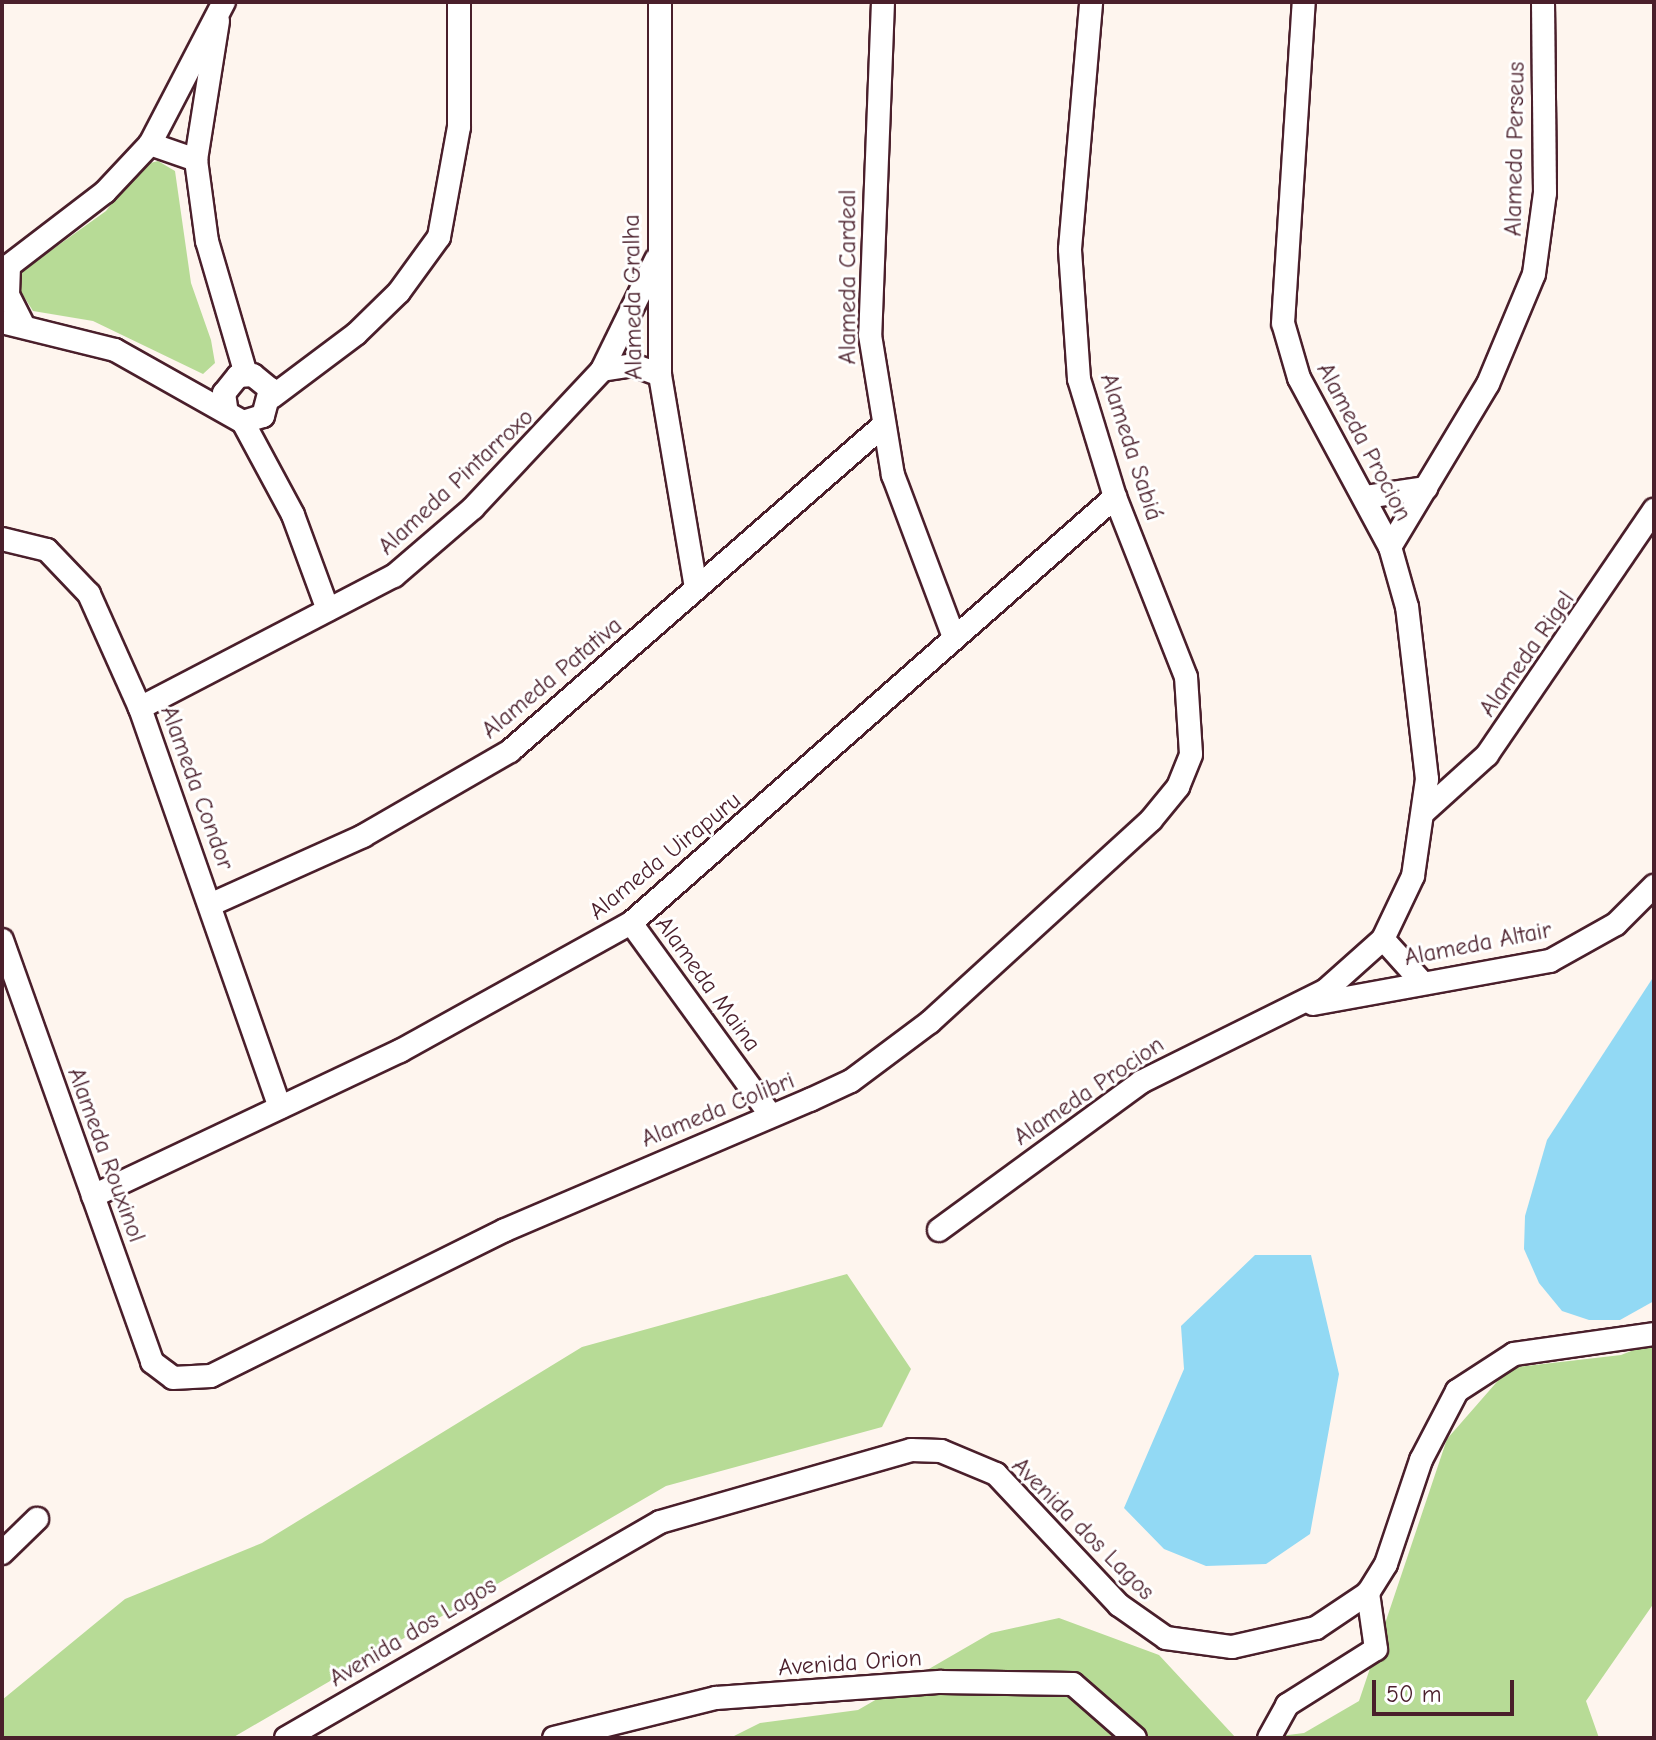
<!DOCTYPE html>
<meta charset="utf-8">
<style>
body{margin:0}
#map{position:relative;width:1656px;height:1740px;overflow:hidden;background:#fef5ee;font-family:"Comic Neue",sans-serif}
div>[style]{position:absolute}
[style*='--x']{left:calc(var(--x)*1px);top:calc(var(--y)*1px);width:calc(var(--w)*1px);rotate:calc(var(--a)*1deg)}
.green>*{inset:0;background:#b7db96}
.water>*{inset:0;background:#92d9f4}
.roads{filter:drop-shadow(2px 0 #4a1f2b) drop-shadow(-2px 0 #4a1f2b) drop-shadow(0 2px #4a1f2b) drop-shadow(0 -2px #4a1f2b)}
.street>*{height:22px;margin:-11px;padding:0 11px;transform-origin:11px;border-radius:11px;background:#fff}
span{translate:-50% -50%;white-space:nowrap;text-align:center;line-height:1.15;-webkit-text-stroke:6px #fff;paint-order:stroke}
.street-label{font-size:24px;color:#4a1f2b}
.frame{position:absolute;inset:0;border:4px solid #4a1f2b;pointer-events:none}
.scale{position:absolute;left:1372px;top:1680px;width:142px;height:36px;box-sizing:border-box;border:4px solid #4a1f2b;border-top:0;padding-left:10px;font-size:24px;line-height:28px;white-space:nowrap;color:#4a1f2b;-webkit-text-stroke:6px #fff;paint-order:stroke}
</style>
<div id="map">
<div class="green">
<div style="clip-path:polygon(158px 161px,175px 171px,191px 283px,211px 340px,215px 363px,203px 374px,93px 321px,33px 311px,21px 292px,21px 272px,106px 211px,139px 166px)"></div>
<div style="clip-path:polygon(847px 1274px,911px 1369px,882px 1427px,666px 1486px,232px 1738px,2px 1738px,2px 1700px,125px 1599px,262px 1543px,582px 1347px)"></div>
<div style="clip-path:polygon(1654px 1342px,1654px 1603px,1586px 1701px,1599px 1738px,1264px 1738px,1304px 1733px,1359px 1701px,1447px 1439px,1509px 1368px,1621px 1355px)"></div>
<div style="clip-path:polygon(1059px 1618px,1159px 1655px,1236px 1738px,730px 1738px,760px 1723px,858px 1710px,991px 1633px)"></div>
</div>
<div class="water">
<div style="clip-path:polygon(1654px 976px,1654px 1301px,1620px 1320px,1589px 1320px,1562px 1311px,1539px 1283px,1524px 1249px,1525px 1216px,1547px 1140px)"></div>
<div style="clip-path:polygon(1255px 1255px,1311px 1255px,1339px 1374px,1310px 1534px,1266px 1564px,1206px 1566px,1164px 1549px,1124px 1508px,1184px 1369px,1181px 1326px)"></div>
</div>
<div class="roads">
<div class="street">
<div style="--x:660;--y:2;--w:373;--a:90"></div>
<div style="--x:660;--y:375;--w:216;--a:80.4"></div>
<div style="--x:883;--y:2;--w:333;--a:92.2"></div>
<div style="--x:870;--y:335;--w:142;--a:80.7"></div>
<div style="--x:893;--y:475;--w:171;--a:69.4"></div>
<div style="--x:218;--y:21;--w:141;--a:99"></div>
<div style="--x:196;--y:160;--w:82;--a:82.3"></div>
<div style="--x:207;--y:241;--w:139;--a:73.7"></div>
<div style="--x:150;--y:144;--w:49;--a:19.2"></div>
<div style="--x:9;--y:266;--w:29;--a:92"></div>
<div style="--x:8;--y:295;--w:31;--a:63"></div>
<div style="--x:2;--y:271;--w:130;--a:-37.5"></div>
<div style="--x:105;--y:192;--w:66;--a:-46.8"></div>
<div style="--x:150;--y:144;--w:160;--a:-62.5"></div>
<div style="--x:2;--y:322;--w:116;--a:13.9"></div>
<div style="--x:115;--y:350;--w:147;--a:29.4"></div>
<div style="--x:243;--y:422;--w:21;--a:-17"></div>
<div style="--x:263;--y:416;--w:28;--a:-75"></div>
<div style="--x:270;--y:389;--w:22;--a:-141"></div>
<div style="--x:253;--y:375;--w:15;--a:176"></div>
<div style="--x:238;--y:376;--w:22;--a:129"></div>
<div style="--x:224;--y:393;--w:15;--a:82"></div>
<div style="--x:602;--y:370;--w:31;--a:-9"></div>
<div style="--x:633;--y:365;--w:29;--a:20"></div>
<div style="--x:272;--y:397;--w:105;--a:-36.9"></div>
<div style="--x:356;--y:334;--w:60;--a:-44.3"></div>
<div style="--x:399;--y:292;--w:68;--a:-54"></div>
<div style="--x:439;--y:237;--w:112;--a:-79.7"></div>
<div style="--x:459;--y:127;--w:125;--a:-90"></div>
<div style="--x:243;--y:422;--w:106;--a:61.7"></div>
<div style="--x:293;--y:515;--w:101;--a:69.8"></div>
<div style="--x:1366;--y:497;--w:61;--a:-8.5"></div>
<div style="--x:2;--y:539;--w:46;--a:13.7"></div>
<div style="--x:47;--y:550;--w:61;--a:46.3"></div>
<div style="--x:89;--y:594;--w:125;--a:65.9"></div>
<div style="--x:140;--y:708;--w:423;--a:70.7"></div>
<div style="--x:1390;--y:547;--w:190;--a:-59"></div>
<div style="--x:1488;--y:384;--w:119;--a:-67.3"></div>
<div style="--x:1534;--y:274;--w:82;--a:-82.3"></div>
<div style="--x:1545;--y:193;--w:191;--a:-90.6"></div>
<div style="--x:140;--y:708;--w:286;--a:-27.5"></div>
<div style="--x:394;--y:576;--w:104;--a:-40.7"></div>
<div style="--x:473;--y:508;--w:189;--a:-46.9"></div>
<div style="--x:602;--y:370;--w:123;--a:-63.9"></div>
<div style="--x:1424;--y:812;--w:85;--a:-42.1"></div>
<div style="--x:1487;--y:755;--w:297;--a:-55.7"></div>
<div style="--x:212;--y:904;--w:166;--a:-24.2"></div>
<div style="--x:363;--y:836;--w:170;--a:-30"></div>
<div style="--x:510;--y:751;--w:493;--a:-41.1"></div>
<div style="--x:631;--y:923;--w:236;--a:54"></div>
<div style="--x:1383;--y:939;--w:55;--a:47.9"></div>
<div style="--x:2;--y:940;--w:448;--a:70.4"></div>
<div style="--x:152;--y:1362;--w:26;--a:37"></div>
<div style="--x:173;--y:1378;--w:38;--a:-3"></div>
<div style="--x:211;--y:1376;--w:328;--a:-26.4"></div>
<div style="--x:505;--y:1230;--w:332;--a:-23.1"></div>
<div style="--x:810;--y:1100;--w:45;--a:-24.9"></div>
<div style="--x:851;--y:1081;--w:99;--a:-36.8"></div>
<div style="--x:930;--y:1022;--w:299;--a:-42.4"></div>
<div style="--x:1151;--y:820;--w:43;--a:-50.7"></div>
<div style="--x:1178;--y:787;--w:35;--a:-68"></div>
<div style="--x:1191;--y:754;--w:77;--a:-93.7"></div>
<div style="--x:1186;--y:677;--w:193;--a:-111.5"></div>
<div style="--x:1115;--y:497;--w:123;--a:-107"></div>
<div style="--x:1079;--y:379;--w:130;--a:-94"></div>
<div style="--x:1070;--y:249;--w:248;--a:-85.1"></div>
<div style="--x:1313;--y:1004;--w:241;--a:-10.3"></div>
<div style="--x:1550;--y:961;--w:76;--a:-29.3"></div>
<div style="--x:1616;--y:924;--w:54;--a:-45"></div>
<div style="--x:93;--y:1196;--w:340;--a:-25.3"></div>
<div style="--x:400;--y:1051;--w:264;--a:-29"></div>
<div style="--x:631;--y:923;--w:645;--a:-41.35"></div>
<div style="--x:939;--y:1230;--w:250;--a:-36.2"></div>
<div style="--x:1141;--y:1082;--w:207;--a:-26.4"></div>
<div style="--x:1326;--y:990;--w:76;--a:-41.8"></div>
<div style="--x:1383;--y:939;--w:70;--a:-64.5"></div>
<div style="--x:1413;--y:876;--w:98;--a:-81.8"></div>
<div style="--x:1427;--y:779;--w:173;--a:-96.6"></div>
<div style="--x:1407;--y:607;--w:62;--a:-105.8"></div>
<div style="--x:1390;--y:547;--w:192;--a:-118.3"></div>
<div style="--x:1299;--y:378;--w:57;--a:-106.2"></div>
<div style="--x:1283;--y:323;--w:322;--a:-86.3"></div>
<div style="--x:2;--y:1553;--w:49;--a:-44.2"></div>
<div style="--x:286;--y:1738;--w:432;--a:-30"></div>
<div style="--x:660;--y:1522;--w:261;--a:-16"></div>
<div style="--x:911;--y:1450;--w:30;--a:2"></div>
<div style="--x:941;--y:1451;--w:60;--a:22.7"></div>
<div style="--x:996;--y:1474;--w:180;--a:46.8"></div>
<div style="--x:1119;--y:1605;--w:57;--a:35.1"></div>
<div style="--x:1166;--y:1638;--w:67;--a:7.8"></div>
<div style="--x:1232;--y:1647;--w:86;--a:-12.7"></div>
<div style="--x:1316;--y:1628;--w:63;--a:-33.9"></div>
<div style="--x:1368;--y:1593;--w:34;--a:-58"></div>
<div style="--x:1386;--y:1564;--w:110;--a:-71.4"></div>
<div style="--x:1421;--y:1460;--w:78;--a:-62.4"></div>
<div style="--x:1457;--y:1391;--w:68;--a:-33"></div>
<div style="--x:1514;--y:1354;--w:141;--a:-8.1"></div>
<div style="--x:554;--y:1738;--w:167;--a:-13.9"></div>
<div style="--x:716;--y:1698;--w:226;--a:-4.1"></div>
<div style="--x:941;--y:1682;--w:132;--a:0.9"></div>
<div style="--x:1073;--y:1684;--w:82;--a:41.1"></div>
<div style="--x:1269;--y:1738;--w:38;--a:-61"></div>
<div style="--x:1287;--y:1705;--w:105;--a:-32.2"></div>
<div style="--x:1376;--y:1649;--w:57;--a:-98.1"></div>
</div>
</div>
<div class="street-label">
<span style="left:1515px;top:149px;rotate:-89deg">Alameda Perseus</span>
<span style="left:848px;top:277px;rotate:-90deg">Alameda Cardeal</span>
<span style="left:633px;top:297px;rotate:-91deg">Alameda Gralha</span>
<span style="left:1364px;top:442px;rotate:62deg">Alameda Procion</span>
<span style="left:1131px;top:447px;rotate:72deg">Alameda Sabiá</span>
<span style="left:456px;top:482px;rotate:-43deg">Alameda Pintarroxo</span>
<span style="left:1527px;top:654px;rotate:-55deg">Alameda Rigel</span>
<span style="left:552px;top:678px;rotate:-40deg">Alameda Patativa</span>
<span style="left:197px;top:788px;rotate:70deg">Alameda Condor</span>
<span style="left:665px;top:856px;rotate:-39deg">Alameda Uirapuru</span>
<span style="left:1478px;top:944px;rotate:-11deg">Alameda Altair</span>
<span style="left:708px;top:984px;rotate:54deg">Alameda Maina</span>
<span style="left:1089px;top:1091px;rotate:-34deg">Alameda Procion</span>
<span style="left:718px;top:1110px;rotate:-22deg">Alameda Colibri</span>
<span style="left:106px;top:1155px;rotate:70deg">Alameda Rouxinol</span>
<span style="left:1083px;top:1529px;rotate:45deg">Avenida dos Lagos</span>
<span style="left:413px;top:1632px;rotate:-31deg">Avenida dos Lagos</span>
<span style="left:850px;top:1663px;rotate:-4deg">Avenida Orion</span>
</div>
<div class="frame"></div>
<div class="scale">50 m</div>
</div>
